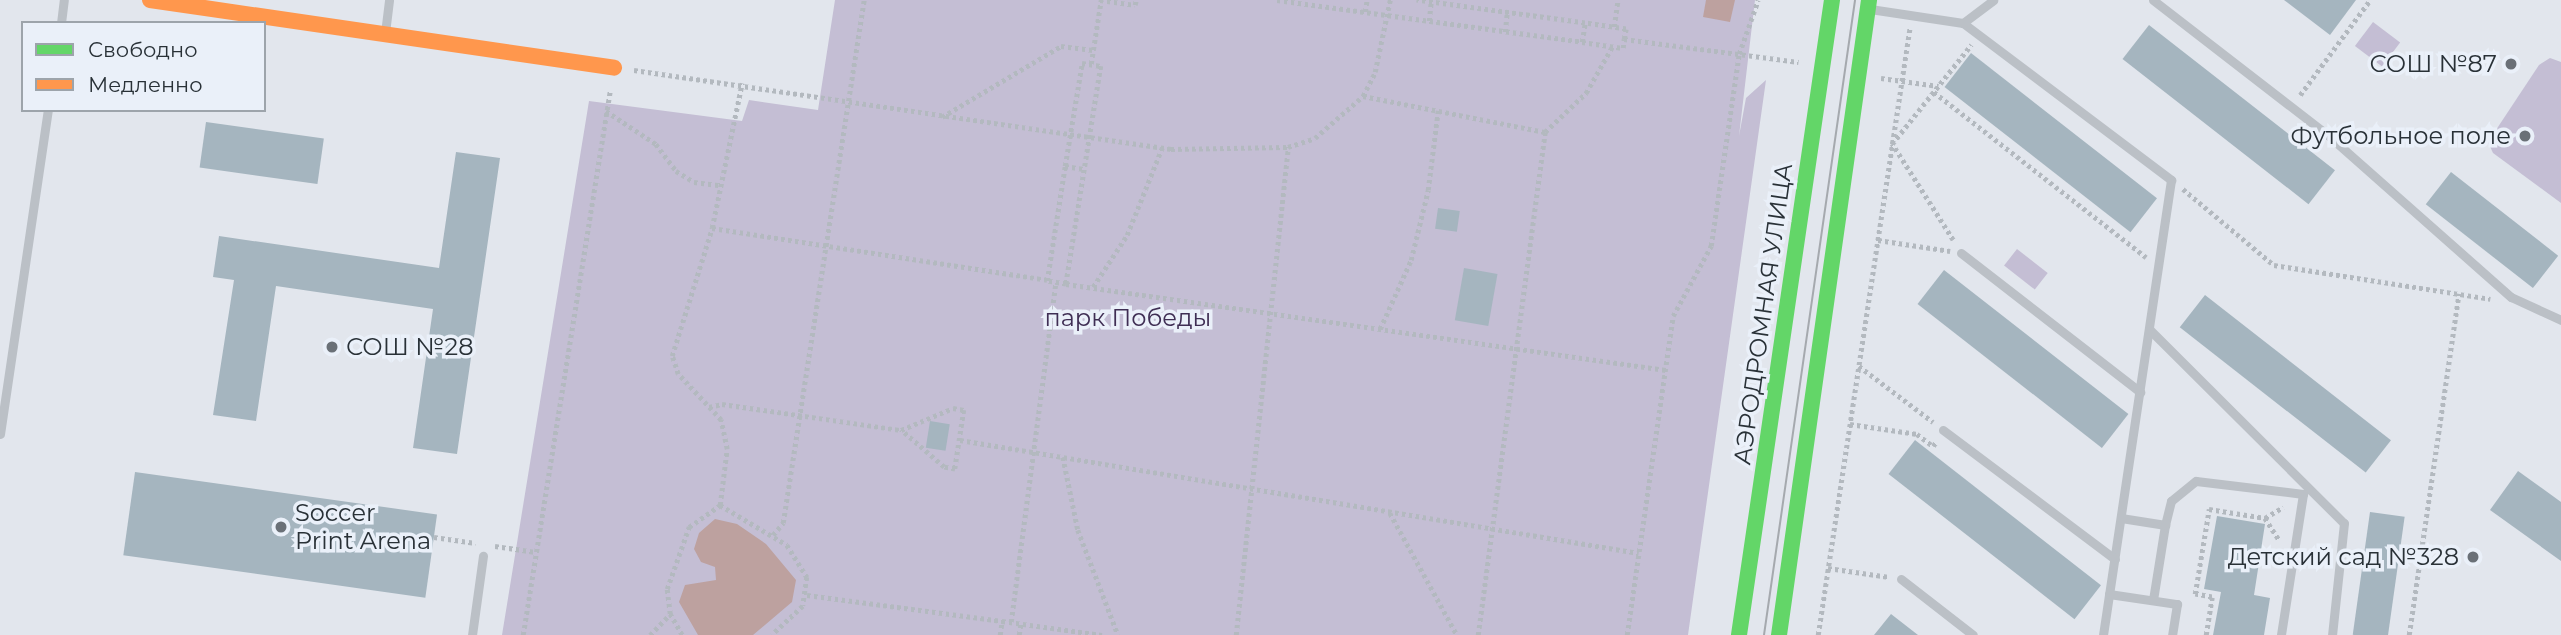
<!DOCTYPE html>
<meta charset="utf-8">
<style>
body{margin:0}
#map{position:relative;width:2561px;height:635px;overflow:hidden;background:#e2e6ed;font-family:Montserrat,sans-serif}
div>[style]{position:absolute}
[style*='--x']{left:calc(var(--x)*1px);top:calc(var(--y)*1px);width:calc(var(--w)*1px);rotate:calc(var(--a)*1deg)}
.green>*{inset:0;background:#c4bed4;transform-origin:0 0}
.water>*{inset:0;background:#bda19f}
.building>*{inset:0;background:#a5b5bf;transform-origin:0 0}
.path>*{height:4.5px;margin-top:-2.25px;transform-origin:0;background:repeating-linear-gradient(90deg,#b3b9bf 0 3.5px,transparent 0 7px)}
.lane>*{height:9px;margin:-4.5px;padding:0 4.5px;transform-origin:4.5px;border-radius:4.5px;background:#bbc0c6}
.fast>*{height:16px;margin:-8px;padding:0 8px;transform-origin:8px;border-radius:8px;background:#63d668}
.slow>*{height:16px;margin:-8px;padding:0 8px;transform-origin:8px;border-radius:8px;background:#ff974d}
.tram>*{height:2px;margin:-1px;padding:0 1px;transform-origin:1px;border-radius:1px;background:#a5a9ae}
.dots>*{width:19px;height:19px;translate:-50% -50%;box-sizing:border-box;border:4px solid #eaf0f9;border-radius:50%}
span{translate:-50% -50%;white-space:nowrap;text-align:center;line-height:1.15;-webkit-text-stroke:7px #eaf0f9;paint-order:stroke}
.poi-label{font-size:24px;color:#293137}
.right{translate:-100% -50%;text-align:right}
.left{translate:0 -50%;text-align:left}
.street-label{font-size:24px;color:#293137}
.park-label{font-size:24px;color:#3f2e54}
.legend{position:absolute;left:21px;top:21px;width:245px;height:91px;box-sizing:border-box;background:#eaf0f9;border:2px solid #9da4ab;margin:0;padding:9px 12px;list-style:none;font-size:21px;color:#293137}
.legend li{display:flex;align-items:center;gap:14px;height:35px}
.legend b{width:35px;border:2px solid #9da4ab}
</style>
<div id="map">
<div class="green">
<div style="clip-path:polygon(835px 0,1755px 0,1739px 136px,1746px 98px,1766px 80px,1688px 635px,502px 635px,589px 101px,742px 121px,749px 100px,818px 110px)"></div>
<div style="left:2373px;top:22px;width:34px;height:30px;rotate:37deg"></div>
<div style="clip-path:polygon(2550px 58px,2561px 62px,2561px 203px,2493px 153px,2488px 142px,2539px 65px)"></div>
<div style="left:2017px;top:249px;width:39px;height:21px;rotate:38deg"></div>
</div>
<div class="water">
<div style="clip-path:polygon(1706px 0,1735px 0,1730px 22px,1703px 17px)"></div>
<div style="clip-path:polygon(715px 519px,737px 524px,766px 544px,796px 580px,792px 602px,753px 635px,698px 635px,679px 602px,685px 585px,716px 580px,715px 567px,701px 562px,694px 549px,699px 533px)"></div>
</div>
<div class="building">
<div style="clip-path:polygon(2284px 0,2356px 0,2330px 35px)"></div>
<div style="left:2149px;top:25px;width:236px;height:43px;rotate:38deg"></div>
<div style="left:1971px;top:53px;width:236px;height:43px;rotate:38deg"></div>
<div style="left:206px;top:122px;width:119px;height:46px;rotate:8deg"></div>
<div style="clip-path:polygon(456px 152px,500px 158px,457px 454px,413px 448px,433px 309px,276px 286px,256px 421px,213px 415px,234px 280px,213px 277px,219px 236px,439px 268px)"></div>
<div style="left:2451px;top:172px;width:136px;height:41px;rotate:38deg"></div>
<div style="left:1438px;top:208px;width:22px;height:21px;rotate:8deg"></div>
<div style="left:1464px;top:268px;width:34px;height:53px;rotate:10deg"></div>
<div style="left:1944px;top:270px;width:234px;height:43px;rotate:38deg"></div>
<div style="left:2205px;top:295px;width:236px;height:41px;rotate:38deg"></div>
<div style="left:930px;top:421px;width:20px;height:27px;rotate:9deg"></div>
<div style="left:1915px;top:440px;width:236px;height:43px;rotate:38deg"></div>
<div style="clip-path:polygon(2518px 471px,2561px 502px,2561px 561px,2490px 510px)"></div>
<div style="left:135px;top:472px;width:305px;height:84px;rotate:8deg"></div>
<div style="left:2370px;top:512px;width:35px;height:124px;rotate:8deg"></div>
<div style="clip-path:polygon(2217px 516px,2265px 524px,2254px 595px,2270px 598px,2264px 635px,2213px 635px,2221px 592px,2204px 589px)"></div>
<div style="clip-path:polygon(1891px 614px,1918px 635px,1874px 635px)"></div>
</div>
<div class="path">
<div style="--x:1100;--y:0;--w:35;--a:8"></div>
<div style="--x:1135;--y:5;--w:5;--a:-79"></div>
<div style="--x:1277;--y:0;--w:308;--a:7.8"></div>
<div style="--x:1582;--y:42;--w:19;--a:-81"></div>
<div style="--x:1585;--y:23;--w:170;--a:-172.2"></div>
<div style="--x:1365;--y:12;--w:12;--a:-81"></div>
<div style="--x:1429;--y:21;--w:19;--a:-84"></div>
<div style="--x:1614;--y:27;--w:27;--a:-82"></div>
<div style="--x:1505;--y:32;--w:20;--a:-84"></div>
<div style="--x:1624;--y:39;--w:176;--a:7.5"></div>
<div style="--x:1582;--y:42;--w:41;--a:8.3"></div>
<div style="--x:1623;--y:48;--w:9;--a:-84"></div>
<div style="--x:1624;--y:39;--w:10;--a:-79"></div>
<div style="--x:1626;--y:29;--w:41;--a:-171.7"></div>
<div style="--x:1091;--y:64;--w:65;--a:-81.1"></div>
<div style="--x:634;--y:70;--w:543;--a:8.37"></div>
<div style="--x:1171;--y:149;--w:117;--a:-1"></div>
<div style="--x:1288;--y:147;--w:28;--a:-18"></div>
<div style="--x:1315;--y:138;--w:64;--a:-41.2"></div>
<div style="--x:1363;--y:96;--w:27;--a:-63"></div>
<div style="--x:1375;--y:72;--w:74;--a:-78.2"></div>
<div style="--x:1881;--y:78;--w:58;--a:8"></div>
<div style="--x:1934;--y:92;--w:269;--a:37.9"></div>
<div style="--x:2300;--y:95;--w:118;--a:-53.6"></div>
<div style="--x:1363;--y:96;--w:186;--a:11.2"></div>
<div style="--x:606;--y:111;--w:60;--a:33.4"></div>
<div style="--x:656;--y:144;--w:34;--a:53"></div>
<div style="--x:676;--y:171;--w:21;--a:31"></div>
<div style="--x:694;--y:182;--w:26;--a:7"></div>
<div style="--x:942;--y:117;--w:139;--a:-30.8"></div>
<div style="--x:1061;--y:46;--w:32;--a:7"></div>
<div style="--x:1065;--y:166;--w:104;--a:-80.6"></div>
<div style="--x:1082;--y:63;--w:19;--a:9"></div>
<div style="--x:1101;--y:66;--w:221;--a:99.1"></div>
<div style="--x:1066;--y:284;--w:19;--a:-171"></div>
<div style="--x:1047;--y:281;--w:116;--a:-81.1"></div>
<div style="--x:1065;--y:166;--w:19;--a:9"></div>
<div style="--x:2183;--y:189;--w:119;--a:39.9"></div>
<div style="--x:2274;--y:265;--w:219;--a:8.9"></div>
<div style="--x:712;--y:228;--w:339;--a:8.8"></div>
<div style="--x:1878;--y:240;--w:73;--a:8.7"></div>
<div style="--x:1953;--y:240;--w:114;--a:-122.4"></div>
<div style="--x:1892;--y:144;--w:127;--a:-51.4"></div>
<div style="--x:1066;--y:284;--w:606;--a:8.16"></div>
<div style="--x:1093;--y:287;--w:62;--a:-56.8"></div>
<div style="--x:1127;--y:235;--w:94;--a:-68.1"></div>
<div style="--x:1380;--y:329;--w:76;--a:-65.8"></div>
<div style="--x:1411;--y:260;--w:72;--a:-76.3"></div>
<div style="--x:1428;--y:190;--w:80;--a:-82.8"></div>
<div style="--x:1859;--y:366;--w:93;--a:37.1"></div>
<div style="--x:709;--y:407;--w:13;--a:-13"></div>
<div style="--x:722;--y:404;--w:181;--a:8.3"></div>
<div style="--x:953;--y:408;--w:11;--a:10"></div>
<div style="--x:964;--y:410;--w:60;--a:98.7"></div>
<div style="--x:955;--y:469;--w:11;--a:-170"></div>
<div style="--x:944;--y:467;--w:57;--a:-139.3"></div>
<div style="--x:901;--y:430;--w:56;--a:-22.9"></div>
<div style="--x:1850;--y:424;--w:68;--a:8.5"></div>
<div style="--x:1917;--y:434;--w:20;--a:37"></div>
<div style="--x:1933;--y:446;--w:5;--a:-53"></div>
<div style="--x:960;--y:440;--w:688;--a:9.45"></div>
<div style="--x:1063;--y:457;--w:75;--a:78.4"></div>
<div style="--x:1078;--y:530;--w:112;--a:69.1"></div>
<div style="--x:720;--y:505;--w:56;--a:-82.9"></div>
<div style="--x:727;--y:449;--w:30;--a:-102"></div>
<div style="--x:721;--y:420;--w:63;--a:-133.1"></div>
<div style="--x:678;--y:374;--w:19;--a:-108"></div>
<div style="--x:672;--y:356;--w:134;--a:-72.6"></div>
<div style="--x:712;--y:228;--w:148;--a:-78.3"></div>
<div style="--x:1390;--y:513;--w:139;--a:61.2"></div>
<div style="--x:2265;--y:518;--w:27;--a:57"></div>
<div style="--x:773;--y:535;--w:16;--a:-50"></div>
<div style="--x:783;--y:523;--w:529;--a:-81.2"></div>
<div style="--x:434;--y:537;--w:42;--a:8.1"></div>
<div style="--x:495;--y:546;--w:41;--a:8.3"></div>
<div style="--x:1828;--y:568;--w:62;--a:8.4"></div>
<div style="--x:807;--y:595;--w:197;--a:7.6"></div>
<div style="--x:1011;--y:622;--w:343;--a:-82.5"></div>
<div style="--x:523;--y:635;--w:551;--a:-80.91"></div>
<div style="--x:650;--y:635;--w:29;--a:-46"></div>
<div style="--x:682;--y:635;--w:24;--a:-120"></div>
<div style="--x:670;--y:614;--w:25;--a:-97"></div>
<div style="--x:667;--y:589;--w:66;--a:-70.5"></div>
<div style="--x:689;--y:527;--w:38;--a:-35"></div>
<div style="--x:720;--y:505;--w:78;--a:30.8"></div>
<div style="--x:787;--y:545;--w:38;--a:58"></div>
<div style="--x:807;--y:577;--w:29;--a:98"></div>
<div style="--x:803;--y:606;--w:42;--a:136.9"></div>
<div style="--x:1000;--y:635;--w:14;--a:-82"></div>
<div style="--x:1002;--y:621;--w:101;--a:8"></div>
<div style="--x:1019;--y:635;--w:12;--a:-81"></div>
<div style="--x:1236;--y:635;--w:491;--a:-83.9"></div>
<div style="--x:1478;--y:635;--w:507;--a:-82.41"></div>
<div style="--x:1545;--y:132;--w:57;--a:-43.6"></div>
<div style="--x:1586;--y:93;--w:53;--a:-60.5"></div>
<div style="--x:1627;--y:635;--w:322;--a:-81.8"></div>
<div style="--x:1673;--y:316;--w:80;--a:-61.5"></div>
<div style="--x:1711;--y:246;--w:194;--a:-81.7"></div>
<div style="--x:1739;--y:54;--w:57;--a:-70.6"></div>
<div style="--x:1818;--y:635;--w:615;--a:-81.4"></div>
<div style="--x:2206;--y:635;--w:38;--a:-81"></div>
<div style="--x:2212;--y:597;--w:17;--a:-170"></div>
<div style="--x:2195;--y:594;--w:86;--a:-80.6"></div>
<div style="--x:2209;--y:509;--w:57;--a:9.1"></div>
<div style="--x:2265;--y:518;--w:21;--a:-31"></div>
<div style="--x:2409;--y:635;--w:345;--a:-81.7"></div>
</div>
<div class="lane">
<div style="--x:2153;--y:0;--w:224;--a:37.7"></div>
<div style="--x:2330;--y:137;--w:242;--a:41.5"></div>
<div style="--x:2511;--y:297;--w:55;--a:24.7"></div>
<div style="--x:1870;--y:9;--w:94;--a:8.6"></div>
<div style="--x:1963;--y:23;--w:261;--a:37"></div>
<div style="--x:2171;--y:180;--w:460;--a:98.5"></div>
<div style="--x:61;--y:23;--w:23;--a:-83"></div>
<div style="--x:1963;--y:23;--w:38;--a:-37"></div>
<div style="--x:385;--y:33;--w:33;--a:-83"></div>
<div style="--x:1961;--y:253;--w:227;--a:37.8"></div>
<div style="--x:2149;--y:329;--w:275;--a:44.9"></div>
<div style="--x:2344;--y:523;--w:113;--a:96.1"></div>
<div style="--x:1943;--y:430;--w:215;--a:36.9"></div>
<div style="--x:0;--y:434;--w:328;--a:-81.6"></div>
<div style="--x:2121;--y:518;--w:45;--a:9"></div>
<div style="--x:2165;--y:525;--w:76;--a:99.1"></div>
<div style="--x:2165;--y:525;--w:25;--a:-76"></div>
<div style="--x:2171;--y:501;--w:32;--a:-39"></div>
<div style="--x:2196;--y:481;--w:108;--a:6.9"></div>
<div style="--x:2303;--y:494;--w:143;--a:98.9"></div>
<div style="--x:1901;--y:579;--w:91;--a:37.9"></div>
<div style="--x:2109;--y:594;--w:69;--a:8.4"></div>
<div style="--x:2177;--y:604;--w:31;--a:99"></div>
<div style="--x:472;--y:635;--w:80;--a:-82.1"></div>
</div>
<div class="fast">
<div style="--x:1739;--y:635;--w:642;--a:-81.67"></div>
<div style="--x:1779;--y:635;--w:641;--a:-81.93"></div>
</div>
<div class="slow">
<div style="--x:150;--y:0;--w:469;--a:8.3"></div>
</div>
<div class="tram">
<div style="--x:1764;--y:635;--w:641;--a:-81.84"></div>
</div>
<div class="dots">
<div style="left:2511px;top:64px;background:#6a7077"></div>
<div style="left:2525px;top:136px;background:#6a7077"></div>
<div style="left:332px;top:347px;background:#6a7077"></div>
<div style="left:281px;top:527px;background:#6a7077"></div>
<div style="left:2473px;top:557px;background:#6a7077"></div>
</div>
<div class="poi-label">
<span class="right" style="left:2497px;top:64px">СОШ №87</span>
<span class="right" style="left:2511px;top:136px">Футбольное поле</span>
<span class="left" style="left:346px;top:347px">СОШ №28</span>
<span class="left" style="left:295px;top:527px">Soccer<br>Print Arena</span>
<span class="right" style="left:2459px;top:557px">Детский сад №328</span>
</div>
<div class="street-label">
<span style="left:1763px;top:314px;rotate:-82deg">АЭРОДРОМНАЯ УЛИЦА</span>
</div>
<div class="park-label">
<span style="left:1128px;top:318px">парк Победы</span>
</div>
<ul class="legend">
<li><b style="height:9px;background:#63d668"></b>Свободно</li>
<li><b style="height:9px;background:#ff974d"></b>Медленно</li>
</ul>
</div>
